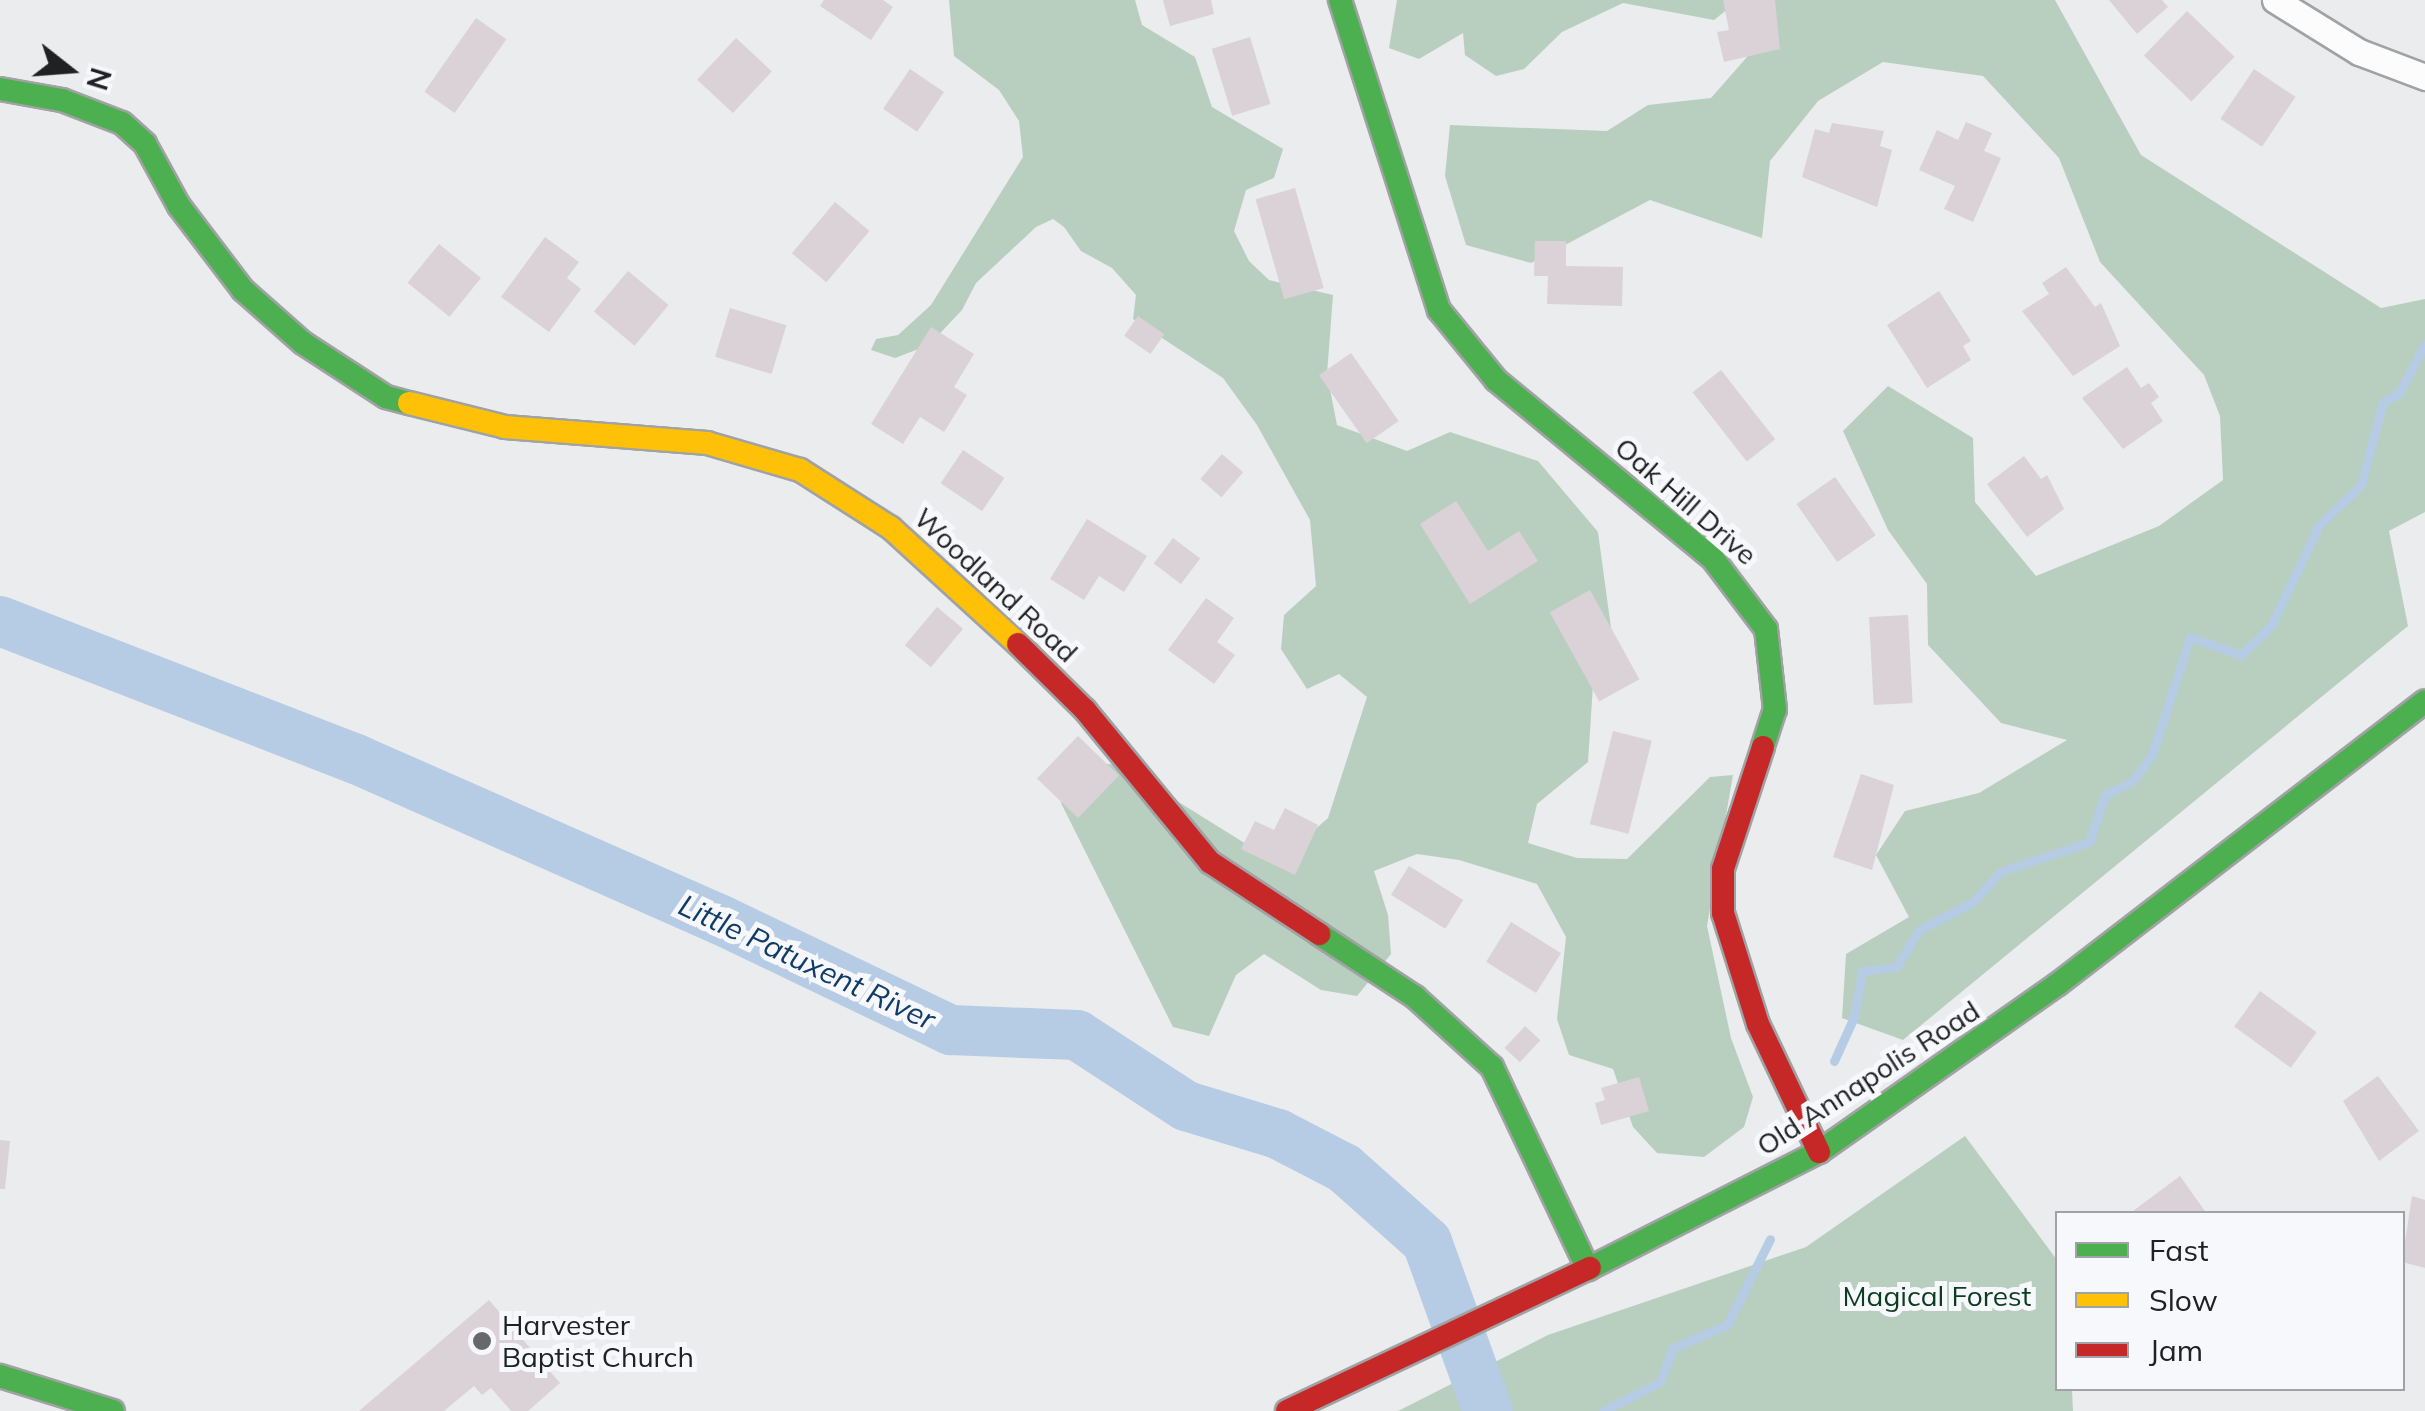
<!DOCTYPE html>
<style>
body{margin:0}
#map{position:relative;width:2425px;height:1411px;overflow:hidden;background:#eaecee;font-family:Mulish,sans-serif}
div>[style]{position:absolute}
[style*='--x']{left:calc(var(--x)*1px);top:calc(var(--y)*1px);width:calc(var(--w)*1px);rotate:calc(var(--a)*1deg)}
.forest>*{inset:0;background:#b8cfc0}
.stream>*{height:9px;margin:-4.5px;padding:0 4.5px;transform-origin:4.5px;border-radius:4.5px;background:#b6cbe4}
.river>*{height:50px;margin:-25px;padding:0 25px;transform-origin:25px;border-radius:25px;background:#b6cbe4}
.building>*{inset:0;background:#dad2d7;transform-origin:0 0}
.roads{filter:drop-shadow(2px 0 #a0a2a3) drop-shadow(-2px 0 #a0a2a3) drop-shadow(0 2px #a0a2a3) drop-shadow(0 -2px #a0a2a3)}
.street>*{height:25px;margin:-12.5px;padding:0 12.5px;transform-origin:12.5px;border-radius:12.5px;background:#fcfcfc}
.fast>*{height:22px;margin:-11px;padding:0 11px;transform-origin:11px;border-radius:11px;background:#4caf50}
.slow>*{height:22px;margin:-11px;padding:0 11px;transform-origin:11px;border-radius:11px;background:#ffc107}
.jam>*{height:22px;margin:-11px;padding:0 11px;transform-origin:11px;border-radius:11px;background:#c62828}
.dots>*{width:28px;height:28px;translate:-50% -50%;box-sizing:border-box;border:5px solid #f7f8fc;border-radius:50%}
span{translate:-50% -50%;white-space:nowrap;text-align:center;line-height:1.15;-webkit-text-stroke:10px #f7f8fc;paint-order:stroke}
.street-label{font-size:28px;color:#202122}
.park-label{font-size:28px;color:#0d3d20}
.poi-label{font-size:28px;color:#202122}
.left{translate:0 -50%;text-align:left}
.water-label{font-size:30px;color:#123c68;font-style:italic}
.legend{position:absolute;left:2055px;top:1211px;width:350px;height:180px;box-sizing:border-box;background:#f7f8fc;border:2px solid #a1a2a5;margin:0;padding:12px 18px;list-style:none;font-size:30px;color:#202122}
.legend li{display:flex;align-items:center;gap:20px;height:50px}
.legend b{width:50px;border:2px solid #a1a2a5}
.north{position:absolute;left:20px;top:20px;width:100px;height:100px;-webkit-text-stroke:8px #f7f8fc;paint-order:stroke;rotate:107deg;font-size:28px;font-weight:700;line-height:40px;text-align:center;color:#202122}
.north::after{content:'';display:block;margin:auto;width:35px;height:45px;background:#202122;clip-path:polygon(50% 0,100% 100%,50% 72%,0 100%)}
</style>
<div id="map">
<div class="forest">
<div style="clip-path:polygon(949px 0,1135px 0,1142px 25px,1195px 57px,1212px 107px,1283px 149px,1274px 178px,1246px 190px,1234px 231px,1249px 261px,1269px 280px,1333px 295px,1327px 374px,1337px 425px,1407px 451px,1450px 432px,1538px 461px,1598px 532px,1611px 628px,1593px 685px,1588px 762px,1537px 804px,1528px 843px,1577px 858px,1627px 859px,1710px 777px,1733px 775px,1707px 926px,1731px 1038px,1753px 1097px,1744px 1127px,1704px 1157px,1657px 1153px,1633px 1127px,1613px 1069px,1569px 1055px,1557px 1019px,1566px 937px,1537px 884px,1459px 860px,1417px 854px,1374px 871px,1388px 915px,1391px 954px,1357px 996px,1321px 990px,1264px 954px,1236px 975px,1209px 1036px,1173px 1027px,1061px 803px,1074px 761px,1119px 765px,1251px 847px,1287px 854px,1328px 818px,1367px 697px,1339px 674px,1307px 689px,1281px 649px,1284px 615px,1316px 586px,1310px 520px,1257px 425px,1223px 378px,1133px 319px,1136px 295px,1112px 268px,1081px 251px,1064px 227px,1053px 219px,1036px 227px,976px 283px,962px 310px,929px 345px,895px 358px,871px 350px,876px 339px,898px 335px,931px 305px,1023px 157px,1019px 121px,999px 90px,954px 56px)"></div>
<div style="clip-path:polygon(1397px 0,1739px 0,1714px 20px,1623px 3px,1562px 32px,1524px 69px,1496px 76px,1465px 55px,1463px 33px,1419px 59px,1389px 48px)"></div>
<div style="clip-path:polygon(1749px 0,2055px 0,2141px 155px,2381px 308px,2425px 299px,2425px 512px,2389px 531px,2408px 626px,1903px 1040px,1842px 1018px,1846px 954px,1909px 917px,1876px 855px,1905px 811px,1979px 793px,2067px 740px,2001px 723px,1928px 645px,1927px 584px,1888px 530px,1843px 431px,1888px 386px,1973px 438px,1975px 502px,2036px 576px,2159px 526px,2223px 480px,2220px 416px,2204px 375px,2100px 262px,2059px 158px,1983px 76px,1883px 62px,1818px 101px,1770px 161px,1762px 238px,1650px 200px,1531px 263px,1466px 245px,1445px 176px,1450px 125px,1607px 131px,1648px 105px,1711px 98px,1747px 57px)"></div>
<div style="clip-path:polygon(1965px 1136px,2057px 1260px,2058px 1388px,2072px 1389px,2073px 1411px,1398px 1411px,1548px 1335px,1806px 1247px)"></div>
</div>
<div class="stream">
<div style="--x:1834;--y:1061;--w:48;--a:-65.6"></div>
<div style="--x:1854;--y:1017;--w:47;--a:-80.1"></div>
<div style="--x:1862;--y:971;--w:34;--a:-7"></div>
<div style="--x:1896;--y:967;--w:44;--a:-58.1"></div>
<div style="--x:1919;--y:930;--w:61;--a:-27.4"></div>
<div style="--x:1973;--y:902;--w:40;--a:-48"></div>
<div style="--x:2000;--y:872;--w:94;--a:-18.6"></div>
<div style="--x:2089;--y:842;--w:50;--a:-71.2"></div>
<div style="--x:2105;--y:795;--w:31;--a:-27"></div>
<div style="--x:2133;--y:781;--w:32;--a:-54"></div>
<div style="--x:2152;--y:755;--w:124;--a:-72.1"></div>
<div style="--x:2190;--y:637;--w:54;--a:19.4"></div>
<div style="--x:2241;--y:655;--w:42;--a:-44"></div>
<div style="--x:2271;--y:626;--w:112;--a:-64.6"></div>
<div style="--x:2319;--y:525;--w:58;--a:-43.6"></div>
<div style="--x:2361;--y:485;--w:86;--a:-75.2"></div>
<div style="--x:2383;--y:402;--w:18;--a:-29"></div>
<div style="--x:2399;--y:393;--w:55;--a:-62"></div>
<div style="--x:1603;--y:1411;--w:64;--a:-27"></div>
<div style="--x:1660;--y:1382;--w:36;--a:-69"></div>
<div style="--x:1673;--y:1348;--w:59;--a:-23.1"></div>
<div style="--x:1727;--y:1325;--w:96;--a:-63.4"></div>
</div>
<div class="river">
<div style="--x:0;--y:621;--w:382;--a:21.2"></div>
<div style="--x:356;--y:759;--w:399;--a:23.8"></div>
<div style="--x:721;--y:920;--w:255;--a:25.6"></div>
<div style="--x:951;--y:1030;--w:126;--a:2.3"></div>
<div style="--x:1077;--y:1035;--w:130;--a:33.1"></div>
<div style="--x:1186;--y:1106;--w:96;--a:16.9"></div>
<div style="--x:1278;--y:1134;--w:74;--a:27.3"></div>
<div style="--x:1344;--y:1168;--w:111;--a:41.7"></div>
<div style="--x:1427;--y:1242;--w:180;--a:70.2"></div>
</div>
<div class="building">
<div style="clip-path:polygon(824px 0,883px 0,893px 7px,871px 40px,820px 6px)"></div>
<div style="clip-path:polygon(1163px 0,1211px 0,1214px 14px,1170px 26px)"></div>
<div style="clip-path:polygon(1723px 0,1775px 0,1780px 49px,1724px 62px,1717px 32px,1729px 30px)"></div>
<div style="clip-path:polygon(2109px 0,2162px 0,2168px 7px,2137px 34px)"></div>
<div style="left:2187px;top:11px;width:66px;height:62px;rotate:44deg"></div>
<div style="left:476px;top:18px;width:37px;height:90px;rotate:35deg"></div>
<div style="left:1250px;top:37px;width:70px;height:40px;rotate:73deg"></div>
<div style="left:736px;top:38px;width:49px;height:57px;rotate:43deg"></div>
<div style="left:910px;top:69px;width:41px;height:48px;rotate:34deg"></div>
<div style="left:2254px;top:69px;width:50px;height:60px;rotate:34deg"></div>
<div style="clip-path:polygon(1966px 122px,1992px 133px,1984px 151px,2001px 158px,1973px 222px,1944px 209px,1955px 186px,1919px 170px,1937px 130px,1958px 140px)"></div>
<div style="clip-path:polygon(1832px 123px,1884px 131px,1880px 146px,1892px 150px,1877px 207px,1802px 177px,1815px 129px,1829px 133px)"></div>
<div style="left:1295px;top:188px;width:104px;height:41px;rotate:74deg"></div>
<div style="left:835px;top:202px;width:45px;height:67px;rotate:40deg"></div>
<div style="clip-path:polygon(545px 237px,579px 262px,567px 278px,581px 289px,549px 332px,501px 297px)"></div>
<div style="clip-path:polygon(1535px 241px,1566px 241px,1566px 266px,1623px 267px,1622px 306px,1547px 304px,1548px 276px,1534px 276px)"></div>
<div style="left:439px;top:244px;width:54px;height:50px;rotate:39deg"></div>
<div style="clip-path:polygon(2066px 267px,2095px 307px,2101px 303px,2120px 346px,2073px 376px,2022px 311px,2049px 294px,2042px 283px)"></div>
<div style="left:628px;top:271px;width:53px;height:53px;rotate:40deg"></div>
<div style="clip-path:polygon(1939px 291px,1971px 341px,1963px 346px,1971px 360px,1927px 388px,1887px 325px)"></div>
<div style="left:730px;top:308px;width:59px;height:51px;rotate:17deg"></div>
<div style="left:1138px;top:316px;width:32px;height:24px;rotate:35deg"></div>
<div style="clip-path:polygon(931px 327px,974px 354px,954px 387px,967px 395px,944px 432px,920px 417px,903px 444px,871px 424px)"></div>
<div style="left:1351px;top:353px;width:83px;height:39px;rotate:55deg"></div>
<div style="clip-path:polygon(2127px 367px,2141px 388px,2149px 383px,2159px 397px,2151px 403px,2163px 421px,2123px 449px,2082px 398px)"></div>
<div style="left:1721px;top:370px;width:88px;height:36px;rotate:52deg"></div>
<div style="left:963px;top:450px;width:50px;height:40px;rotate:34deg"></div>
<div style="left:1222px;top:454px;width:28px;height:33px;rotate:41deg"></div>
<div style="clip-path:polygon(2024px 456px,2041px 479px,2047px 475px,2064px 509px,2027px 537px,1987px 484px)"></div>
<div style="left:1835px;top:477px;width:71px;height:47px;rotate:55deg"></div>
<div style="clip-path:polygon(1456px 501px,1488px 551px,1519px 531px,1538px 561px,1470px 604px,1420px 524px)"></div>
<div style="clip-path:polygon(1087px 519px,1147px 556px,1124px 592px,1099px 576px,1084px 600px,1050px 579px)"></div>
<div style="left:1173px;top:538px;width:34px;height:32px;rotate:37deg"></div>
<div style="left:1590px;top:590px;width:102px;height:46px;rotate:61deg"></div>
<div style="clip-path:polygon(1206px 598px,1234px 618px,1217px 642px,1235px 655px,1214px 684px,1168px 650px)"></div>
<div style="left:937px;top:607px;width:34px;height:50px;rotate:40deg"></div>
<div style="left:1908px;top:615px;width:88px;height:39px;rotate:87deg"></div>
<div style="left:1613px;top:731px;width:40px;height:96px;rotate:14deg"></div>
<div style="left:1078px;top:736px;width:57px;height:59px;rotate:44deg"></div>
<div style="clip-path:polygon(1861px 774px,1894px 785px,1872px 870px,1833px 857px)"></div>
<div style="clip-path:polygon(1285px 808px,1318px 825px,1295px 875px,1241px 849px,1255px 821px,1274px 830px)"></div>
<div style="left:1409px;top:866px;width:64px;height:34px;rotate:32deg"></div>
<div style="left:1511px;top:922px;width:59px;height:47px;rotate:32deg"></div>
<div style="left:2260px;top:991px;width:70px;height:44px;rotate:36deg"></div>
<div style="left:1525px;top:1026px;width:21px;height:30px;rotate:43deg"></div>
<div style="clip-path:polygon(2378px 1076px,2419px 1131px,2379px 1161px,2343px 1101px)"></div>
<div style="clip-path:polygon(1639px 1077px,1649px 1111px,1601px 1125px,1595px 1103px,1605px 1100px,1601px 1088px)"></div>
<div style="clip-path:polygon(0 1140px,10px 1141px,5px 1189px,0 1189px)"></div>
<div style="clip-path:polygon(2180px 1176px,2207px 1214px,2129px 1214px)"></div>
<div style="clip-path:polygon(2412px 1196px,2425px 1200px,2425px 1268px,2402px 1262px)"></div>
<div style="clip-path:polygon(489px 1300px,560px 1383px,528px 1411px,511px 1411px,491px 1388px,482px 1395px,474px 1386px,444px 1411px,359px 1411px)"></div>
</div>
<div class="roads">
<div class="street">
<div style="--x:2275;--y:0;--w:99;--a:31.8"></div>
<div style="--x:2359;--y:52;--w:71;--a:20.7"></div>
</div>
<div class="fast">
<div style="--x:1340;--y:0;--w:325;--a:72.3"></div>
<div style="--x:1439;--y:310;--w:90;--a:50.8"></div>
<div style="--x:1496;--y:380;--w:281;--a:39.5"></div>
<div style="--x:1713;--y:559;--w:88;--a:52.9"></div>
<div style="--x:1766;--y:629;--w:81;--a:83.6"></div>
<div style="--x:1775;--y:709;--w:40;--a:108"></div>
<div style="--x:0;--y:89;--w:63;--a:10.1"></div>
<div style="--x:62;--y:100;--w:64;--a:21"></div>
<div style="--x:122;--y:123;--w:31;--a:42"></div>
<div style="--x:145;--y:144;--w:71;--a:61.3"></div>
<div style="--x:179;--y:206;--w:106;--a:52.7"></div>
<div style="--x:243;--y:290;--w:80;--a:41.5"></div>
<div style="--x:303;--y:343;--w:99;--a:33"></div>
<div style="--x:386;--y:397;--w:24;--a:15"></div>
<div style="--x:1319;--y:934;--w:115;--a:33.3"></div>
<div style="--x:1415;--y:997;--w:104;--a:42.3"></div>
<div style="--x:1492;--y:1067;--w:224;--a:64.6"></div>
<div style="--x:1590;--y:1268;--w:257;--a:-26.9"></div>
<div style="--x:1819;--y:1152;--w:292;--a:-35.1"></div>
<div style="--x:2058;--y:984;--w:463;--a:-37.6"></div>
<div style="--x:0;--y:1376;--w:118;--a:17.2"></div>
</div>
<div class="slow">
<div style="--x:409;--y:403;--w:99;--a:14"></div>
<div style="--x:505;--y:427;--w:203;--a:4.5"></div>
<div style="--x:707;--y:443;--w:97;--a:16.2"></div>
<div style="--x:800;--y:470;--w:108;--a:32.5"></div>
<div style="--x:891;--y:528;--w:172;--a:42.4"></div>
</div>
<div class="jam">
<div style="--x:1018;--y:644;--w:94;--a:44.6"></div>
<div style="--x:1085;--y:710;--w:197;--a:50.6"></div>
<div style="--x:1210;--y:862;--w:131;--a:33.4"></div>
<div style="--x:1763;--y:747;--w:128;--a:108.2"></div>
<div style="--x:1723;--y:869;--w:44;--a:90"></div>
<div style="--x:1723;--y:913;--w:116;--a:72.5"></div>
<div style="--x:1758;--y:1024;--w:142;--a:64.5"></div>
<div style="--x:1287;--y:1411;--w:335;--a:-25.3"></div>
</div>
</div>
<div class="dots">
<div style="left:482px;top:1341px;background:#676869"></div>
</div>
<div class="street-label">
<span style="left:1686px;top:501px;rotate:41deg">Oak Hill Drive</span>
<span style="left:996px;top:585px;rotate:43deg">Woodland Road</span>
<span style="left:1868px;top:1078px;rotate:-33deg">Old Annapolis Road</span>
</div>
<div class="park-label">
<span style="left:1937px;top:1296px">Magical Forest</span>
</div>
<div class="poi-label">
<span class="left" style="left:502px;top:1341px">Harvester<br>Baptist Church</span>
</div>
<div class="water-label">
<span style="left:807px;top:962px;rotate:25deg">Little Patuxent River</span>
</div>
<ul class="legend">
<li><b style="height:12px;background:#4caf50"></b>Fast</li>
<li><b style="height:12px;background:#ffc107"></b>Slow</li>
<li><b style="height:12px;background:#c62828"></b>Jam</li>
</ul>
<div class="north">N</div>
</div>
